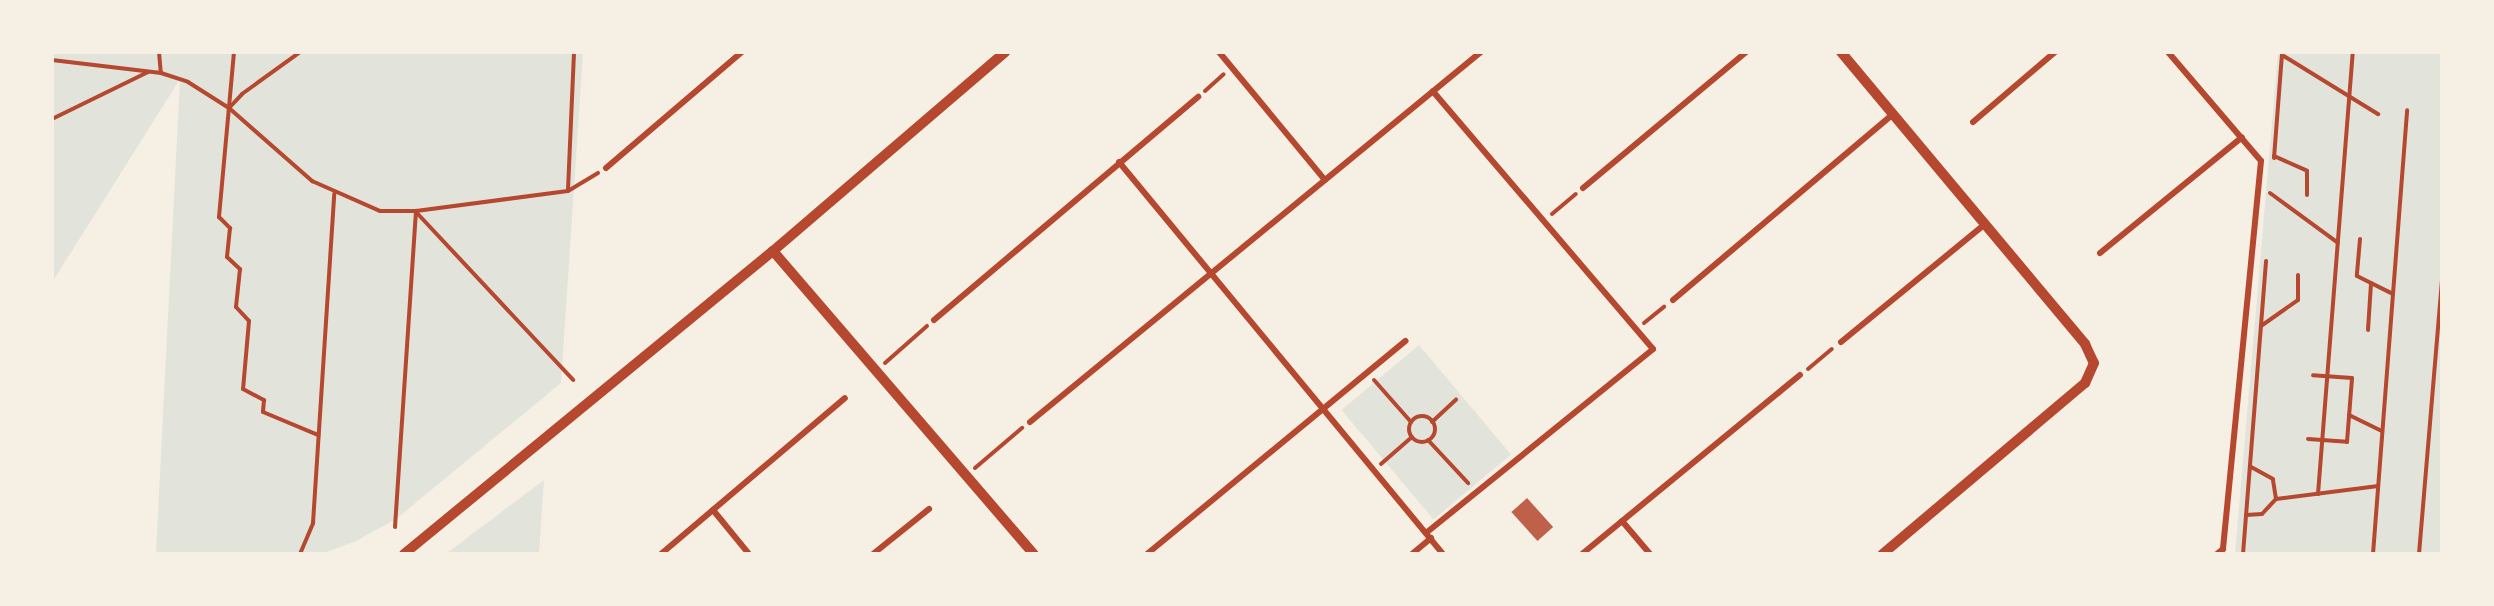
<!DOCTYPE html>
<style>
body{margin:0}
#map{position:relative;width:2494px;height:606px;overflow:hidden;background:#f6efe4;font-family:Inter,sans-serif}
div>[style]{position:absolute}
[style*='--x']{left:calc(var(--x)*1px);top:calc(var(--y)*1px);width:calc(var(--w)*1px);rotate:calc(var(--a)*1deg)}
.green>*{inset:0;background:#e2e4dc;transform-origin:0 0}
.building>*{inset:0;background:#bf614a;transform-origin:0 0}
.path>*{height:4px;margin:-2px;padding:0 2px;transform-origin:2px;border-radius:2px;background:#b5482f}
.path>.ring{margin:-2px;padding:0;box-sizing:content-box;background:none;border:4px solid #b5482f;border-radius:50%}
.minor>*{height:6px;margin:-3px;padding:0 3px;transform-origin:3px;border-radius:3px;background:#b5482f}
.tertiary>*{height:10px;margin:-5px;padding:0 5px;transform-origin:5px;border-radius:5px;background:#b5482f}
span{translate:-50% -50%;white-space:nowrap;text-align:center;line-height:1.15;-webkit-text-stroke:6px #f6efe4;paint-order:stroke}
.frame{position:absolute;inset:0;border:54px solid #f6efe4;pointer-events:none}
</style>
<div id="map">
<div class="green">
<div style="clip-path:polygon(53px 53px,583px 53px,561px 383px,396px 519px,356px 541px,324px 553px,156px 553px,180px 79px,53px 281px)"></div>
<div style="clip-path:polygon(2278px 53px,2441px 53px,2441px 553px,2235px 554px)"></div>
<div style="left:1419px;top:345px;width:143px;height:101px;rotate:50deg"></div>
<div style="clip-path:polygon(544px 480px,539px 553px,447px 553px)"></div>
</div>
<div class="building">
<div style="left:1527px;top:498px;width:39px;height:21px;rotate:48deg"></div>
</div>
<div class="path">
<div style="--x:159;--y:52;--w:21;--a:85"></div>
<div style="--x:234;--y:52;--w:166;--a:95.2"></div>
<div style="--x:219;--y:217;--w:16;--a:45"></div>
<div style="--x:230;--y:228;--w:29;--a:96"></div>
<div style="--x:227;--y:257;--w:18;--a:43"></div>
<div style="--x:240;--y:269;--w:38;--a:96"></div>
<div style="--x:236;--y:307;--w:19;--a:47"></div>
<div style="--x:249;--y:321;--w:68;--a:95"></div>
<div style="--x:243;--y:389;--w:24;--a:28"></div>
<div style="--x:264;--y:400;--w:12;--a:95"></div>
<div style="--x:263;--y:412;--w:60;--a:22.7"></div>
<div style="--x:52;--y:60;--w:110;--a:6.8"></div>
<div style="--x:161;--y:73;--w:28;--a:18"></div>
<div style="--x:188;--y:82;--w:49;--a:32.4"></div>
<div style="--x:229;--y:108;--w:111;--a:41.3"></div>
<div style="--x:312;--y:181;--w:74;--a:23.8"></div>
<div style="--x:380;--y:211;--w:36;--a:0"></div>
<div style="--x:416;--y:211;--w:153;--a:-7.5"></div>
<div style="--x:568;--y:191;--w:35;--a:-31"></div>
<div style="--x:1205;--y:91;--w:25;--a:-42"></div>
<div style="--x:230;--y:107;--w:18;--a:-47"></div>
<div style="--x:242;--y:94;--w:72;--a:-35.9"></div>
<div style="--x:52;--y:119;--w:107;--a:-26.1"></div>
<div style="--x:2274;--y:156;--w:36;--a:24"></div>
<div style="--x:2307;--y:171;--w:24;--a:90"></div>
<div style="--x:2274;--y:158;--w:103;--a:-85.6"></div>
<div style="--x:2282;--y:55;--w:113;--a:31.6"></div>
<div style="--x:568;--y:190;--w:138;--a:-87.5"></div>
<div style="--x:2270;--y:193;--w:84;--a:36.3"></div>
<div style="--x:416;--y:212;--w:230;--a:46.9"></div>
<div style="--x:1552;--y:214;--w:31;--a:-40"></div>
<div style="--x:2360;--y:239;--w:37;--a:95"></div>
<div style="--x:2357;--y:276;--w:40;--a:26.6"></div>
<div style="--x:1644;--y:323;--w:26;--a:-39"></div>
<div style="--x:2261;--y:326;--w:45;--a:-35.1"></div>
<div style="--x:2298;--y:300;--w:25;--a:-90"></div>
<div style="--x:2368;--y:330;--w:47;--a:-86.3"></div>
<div style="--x:885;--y:363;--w:56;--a:-41.4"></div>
<div style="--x:1808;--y:369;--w:31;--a:-40"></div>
<div style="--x:1374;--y:380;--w:56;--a:48.6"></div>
<div style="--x:2349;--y:415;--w:37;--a:26"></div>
<div class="ring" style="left:1409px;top:416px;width:22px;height:22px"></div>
<div style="--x:1432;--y:422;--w:33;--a:-43"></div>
<div style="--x:2308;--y:439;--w:39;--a:4"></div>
<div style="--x:2347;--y:442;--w:64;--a:-85.5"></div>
<div style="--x:2352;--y:378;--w:39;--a:-176"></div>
<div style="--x:1428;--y:440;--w:59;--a:47.1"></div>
<div style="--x:1381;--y:464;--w:41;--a:-41.1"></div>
<div style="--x:975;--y:468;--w:62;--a:-40.4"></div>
<div style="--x:2318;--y:494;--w:443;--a:-85.5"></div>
<div style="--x:2276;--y:499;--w:103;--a:-7.3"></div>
<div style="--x:2246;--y:515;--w:16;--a:-4"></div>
<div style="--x:2262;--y:514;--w:21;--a:-47"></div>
<div style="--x:2276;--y:499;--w:20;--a:-99"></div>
<div style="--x:2273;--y:479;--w:26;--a:-151"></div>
<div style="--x:395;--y:527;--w:317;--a:-86.2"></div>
<div style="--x:300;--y:554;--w:34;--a:-67"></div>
<div style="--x:313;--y:523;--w:330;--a:-86.3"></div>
<div style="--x:2243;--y:554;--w:294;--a:-85.5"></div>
<div style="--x:2373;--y:554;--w:445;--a:-85.6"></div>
<div style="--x:2419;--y:554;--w:276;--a:-85.2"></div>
</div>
<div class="minor">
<div style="--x:1219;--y:52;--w:166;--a:50.4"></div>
<div style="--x:2168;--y:52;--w:143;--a:49.5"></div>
<div style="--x:2261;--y:161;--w:390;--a:95.6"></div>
<div style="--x:2223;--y:549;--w:8;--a:140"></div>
<div style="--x:1973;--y:122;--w:108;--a:-40.5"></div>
<div style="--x:1119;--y:162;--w:509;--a:50.43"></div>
<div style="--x:606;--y:168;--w:179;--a:-40.5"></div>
<div style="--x:1583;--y:188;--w:212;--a:-39.8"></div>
<div style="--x:2100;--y:253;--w:183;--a:-39.2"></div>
<div style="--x:1673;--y:300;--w:288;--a:-40.2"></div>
<div style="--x:934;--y:320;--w:346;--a:-40.2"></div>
<div style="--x:1841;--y:342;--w:186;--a:-39.3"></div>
<div style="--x:1030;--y:422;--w:583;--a:-39.37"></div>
<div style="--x:713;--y:510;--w:57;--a:50.7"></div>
<div style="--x:1622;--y:521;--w:43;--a:49.7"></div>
<div style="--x:1426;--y:533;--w:292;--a:-39"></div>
<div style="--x:1653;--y:349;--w:339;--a:-130.5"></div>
<div style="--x:661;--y:554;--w:241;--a:-40.3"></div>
<div style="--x:873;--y:554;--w:72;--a:-38.8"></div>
<div style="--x:1147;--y:554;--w:335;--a:-39.5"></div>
<div style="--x:1412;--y:554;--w:25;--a:-40"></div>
<div style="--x:1582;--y:554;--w:282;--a:-39.4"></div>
</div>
<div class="tertiary">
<div style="--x:1841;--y:52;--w:381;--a:50.1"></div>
<div style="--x:2085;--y:344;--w:21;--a:65"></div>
<div style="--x:2094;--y:363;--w:22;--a:114"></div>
<div style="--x:2085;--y:383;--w:265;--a:139.8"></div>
<div style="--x:773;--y:251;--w:400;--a:49.3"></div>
<div style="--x:404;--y:554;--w:477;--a:-39.4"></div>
<div style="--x:773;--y:251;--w:306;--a:-40.6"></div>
</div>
<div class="frame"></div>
</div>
